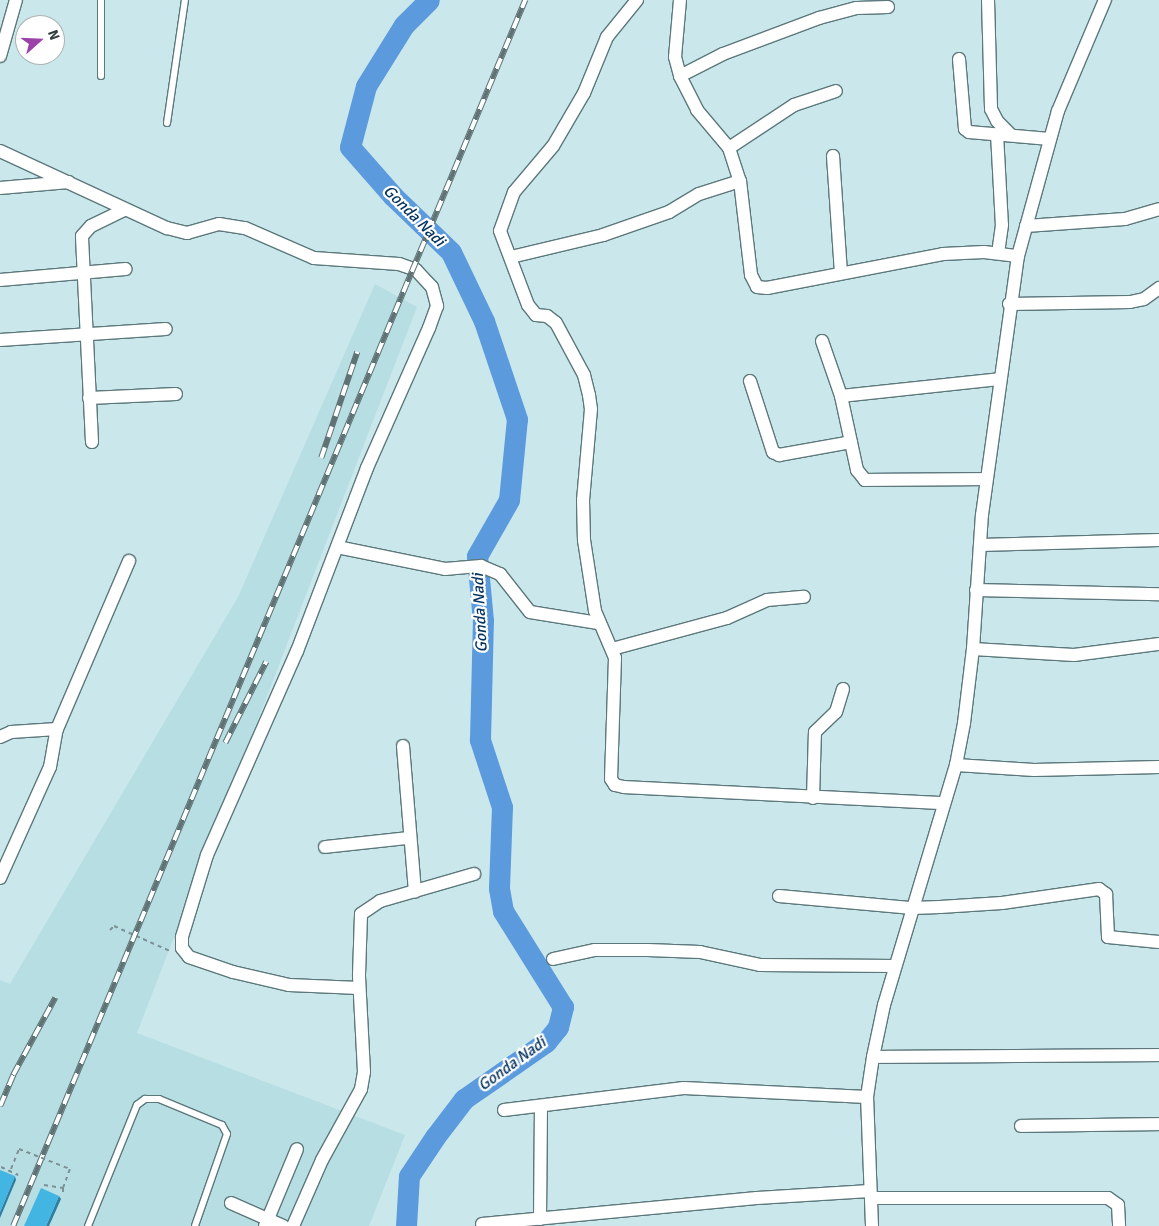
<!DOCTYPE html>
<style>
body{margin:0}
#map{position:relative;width:1159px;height:1226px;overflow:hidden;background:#cae8ec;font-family:Signika,sans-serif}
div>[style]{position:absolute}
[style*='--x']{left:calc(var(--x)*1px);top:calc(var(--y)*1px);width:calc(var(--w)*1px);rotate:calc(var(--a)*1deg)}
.built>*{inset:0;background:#b6dee3}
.river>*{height:21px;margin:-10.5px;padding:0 10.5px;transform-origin:10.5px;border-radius:10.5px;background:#5c9ade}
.path>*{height:2px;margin-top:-1px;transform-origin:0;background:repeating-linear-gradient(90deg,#7c9194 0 4px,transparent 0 8px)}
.roads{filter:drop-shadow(1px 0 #5c787b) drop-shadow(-1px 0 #5c787b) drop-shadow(0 1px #5c787b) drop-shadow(0 -1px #5c787b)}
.lane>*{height:6px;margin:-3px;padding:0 3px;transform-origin:3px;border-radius:3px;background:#fff}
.street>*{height:12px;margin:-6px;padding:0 6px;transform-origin:6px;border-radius:6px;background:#fff}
.rail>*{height:5.5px;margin-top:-2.75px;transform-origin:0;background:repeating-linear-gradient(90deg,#fff 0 11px,#607274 0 22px);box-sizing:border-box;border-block:1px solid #607274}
.path-bridge>*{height:2px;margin-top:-1px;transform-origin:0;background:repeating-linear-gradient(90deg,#7c9194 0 4px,transparent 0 8px)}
.shaded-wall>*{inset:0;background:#2e7f9f}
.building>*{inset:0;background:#42b5e3}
span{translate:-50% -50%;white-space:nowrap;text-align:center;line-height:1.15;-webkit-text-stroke:4.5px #fff;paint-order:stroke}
.water-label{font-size:16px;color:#05335f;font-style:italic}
.north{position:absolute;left:15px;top:15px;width:50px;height:50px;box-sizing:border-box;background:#fff;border:1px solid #acb1b1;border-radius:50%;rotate:70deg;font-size:14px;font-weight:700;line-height:20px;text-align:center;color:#303c3d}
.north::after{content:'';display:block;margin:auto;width:18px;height:22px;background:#9c40aa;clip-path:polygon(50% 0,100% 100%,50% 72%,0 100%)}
</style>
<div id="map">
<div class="built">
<div style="clip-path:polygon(375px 284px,417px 307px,137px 1033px,405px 1135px,369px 1226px,0 1226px,0 980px,10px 984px,238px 597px)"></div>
</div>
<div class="river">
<div style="--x:406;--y:1226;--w:50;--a:-86.6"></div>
<div style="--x:409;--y:1176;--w:47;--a:-56.3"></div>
<div style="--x:435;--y:1137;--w:48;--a:-52.7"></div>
<div style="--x:464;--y:1099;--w:100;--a:-34.8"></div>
<div style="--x:546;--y:1042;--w:19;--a:-51"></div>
<div style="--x:558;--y:1027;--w:21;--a:-76"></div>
<div style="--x:563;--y:1007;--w:113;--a:-122"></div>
<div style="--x:503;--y:911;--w:23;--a:-100"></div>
<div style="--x:499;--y:888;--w:81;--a:-87.9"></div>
<div style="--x:502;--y:807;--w:71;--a:-108.2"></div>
<div style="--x:480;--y:740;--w:119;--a:-88.6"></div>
<div style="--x:483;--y:621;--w:65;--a:-95.3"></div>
<div style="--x:477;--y:556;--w:64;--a:-60.3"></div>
<div style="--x:509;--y:500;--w:81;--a:-84.4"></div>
<div style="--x:517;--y:419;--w:103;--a:-108.6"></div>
<div style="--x:484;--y:321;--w:76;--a:-115.6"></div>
<div style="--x:451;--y:252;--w:81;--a:-136"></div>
<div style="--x:393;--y:196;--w:65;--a:-131.3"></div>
<div style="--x:350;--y:147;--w:63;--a:-75.3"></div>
<div style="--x:366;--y:86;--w:72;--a:-58.1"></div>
<div style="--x:404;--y:25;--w:35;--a:-45"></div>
</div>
<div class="path">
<div style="--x:110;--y:930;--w:6;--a:-45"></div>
<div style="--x:114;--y:926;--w:61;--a:24.1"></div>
<div style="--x:1;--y:1167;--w:19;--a:25"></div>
<div style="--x:11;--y:1169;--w:22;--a:-68"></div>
<div style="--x:44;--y:1185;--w:19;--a:9"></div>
<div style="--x:63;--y:1188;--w:4;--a:90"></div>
<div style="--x:63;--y:1188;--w:20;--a:-70"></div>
</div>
<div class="roads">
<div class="lane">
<div style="--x:101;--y:0;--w:76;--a:90"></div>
<div style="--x:167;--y:123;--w:124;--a:-81.7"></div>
<div style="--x:88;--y:1226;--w:131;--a:-68"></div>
<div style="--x:137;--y:1105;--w:10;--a:-37"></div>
<div style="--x:145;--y:1099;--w:14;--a:0"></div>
<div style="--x:159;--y:1099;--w:68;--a:22.4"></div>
<div style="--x:222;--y:1125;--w:10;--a:61"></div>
<div style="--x:227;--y:1134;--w:97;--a:109.2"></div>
</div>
<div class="street">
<div style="--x:637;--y:0;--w:48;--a:129"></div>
<div style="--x:607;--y:37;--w:61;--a:112.3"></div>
<div style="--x:584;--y:93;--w:61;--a:120.3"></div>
<div style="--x:553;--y:146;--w:60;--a:130.3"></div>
<div style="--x:514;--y:192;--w:41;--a:109.7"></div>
<div style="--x:500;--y:231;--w:79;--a:69.3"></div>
<div style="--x:528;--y:305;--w:13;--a:51"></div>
<div style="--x:536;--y:315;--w:11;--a:5"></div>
<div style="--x:547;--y:316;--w:11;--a:38"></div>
<div style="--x:556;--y:323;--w:59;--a:61.7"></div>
<div style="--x:584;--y:375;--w:21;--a:76"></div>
<div style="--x:589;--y:395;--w:14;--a:82"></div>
<div style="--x:591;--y:409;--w:91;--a:95"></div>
<div style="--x:583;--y:500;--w:40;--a:88.6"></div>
<div style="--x:584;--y:540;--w:72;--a:81.2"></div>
<div style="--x:595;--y:611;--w:51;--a:66.9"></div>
<div style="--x:615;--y:658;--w:121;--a:91.9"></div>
<div style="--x:611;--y:779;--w:7;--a:56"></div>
<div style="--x:615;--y:785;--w:9;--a:13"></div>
<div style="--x:624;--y:787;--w:320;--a:2.9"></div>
<div style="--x:680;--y:0;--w:57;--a:95"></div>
<div style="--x:675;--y:57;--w:20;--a:75"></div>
<div style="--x:680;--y:76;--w:38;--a:63"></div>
<div style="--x:697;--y:110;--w:50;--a:49.9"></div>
<div style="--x:729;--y:148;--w:35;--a:72"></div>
<div style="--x:740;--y:181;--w:95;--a:83.3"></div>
<div style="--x:751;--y:275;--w:13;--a:63"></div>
<div style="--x:757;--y:287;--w:10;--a:6"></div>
<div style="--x:767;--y:288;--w:179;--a:-10.9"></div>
<div style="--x:943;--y:254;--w:41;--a:-2.8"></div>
<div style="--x:984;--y:252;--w:34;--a:7"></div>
<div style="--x:988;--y:0;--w:109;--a:88.4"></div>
<div style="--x:991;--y:109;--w:13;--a:63"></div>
<div style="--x:997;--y:121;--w:20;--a:45"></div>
<div style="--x:0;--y:56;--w:58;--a:-74.1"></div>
<div style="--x:959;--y:59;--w:70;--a:85.1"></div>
<div style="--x:965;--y:129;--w:5;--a:37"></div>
<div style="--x:969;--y:132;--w:81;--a:4.9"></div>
<div style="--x:680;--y:76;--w:48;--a:-27.1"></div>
<div style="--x:723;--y:54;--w:103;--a:-20.6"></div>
<div style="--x:819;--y:18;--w:39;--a:-15"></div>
<div style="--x:857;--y:8;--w:31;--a:-2"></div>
<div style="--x:997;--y:134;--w:91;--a:86.9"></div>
<div style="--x:1002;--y:225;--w:28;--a:98"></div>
<div style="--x:729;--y:148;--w:78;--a:-33.5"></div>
<div style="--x:794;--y:105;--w:44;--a:-18.4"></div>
<div style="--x:0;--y:151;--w:184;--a:24.8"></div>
<div style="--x:167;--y:228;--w:21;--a:14"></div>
<div style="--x:187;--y:233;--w:33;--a:-16"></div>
<div style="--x:219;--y:224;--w:26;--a:9"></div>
<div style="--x:245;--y:228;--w:75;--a:23.5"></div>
<div style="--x:314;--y:258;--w:85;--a:4"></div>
<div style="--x:399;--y:264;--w:18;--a:19"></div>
<div style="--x:416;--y:270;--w:23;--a:47"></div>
<div style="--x:432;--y:287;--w:20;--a:75"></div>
<div style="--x:437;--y:306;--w:23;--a:110"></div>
<div style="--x:429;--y:328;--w:153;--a:113.9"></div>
<div style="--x:367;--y:468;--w:196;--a:110.9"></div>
<div style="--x:297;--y:651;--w:223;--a:113.8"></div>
<div style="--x:207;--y:855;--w:86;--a:107"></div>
<div style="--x:182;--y:937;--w:11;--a:90"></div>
<div style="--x:182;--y:948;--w:11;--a:52"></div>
<div style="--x:189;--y:957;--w:46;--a:18.8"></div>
<div style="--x:233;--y:972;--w:57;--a:13.1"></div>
<div style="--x:289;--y:985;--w:70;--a:2.5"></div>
<div style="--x:833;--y:156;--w:117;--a:86.1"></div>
<div style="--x:0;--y:188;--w:69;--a:-5"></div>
<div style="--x:1026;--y:226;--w:99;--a:-4"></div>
<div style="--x:1125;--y:219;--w:35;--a:-16"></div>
<div style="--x:511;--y:257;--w:95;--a:-13.4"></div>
<div style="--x:603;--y:235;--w:70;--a:-19.2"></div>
<div style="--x:669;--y:212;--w:35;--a:-31"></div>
<div style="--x:699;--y:194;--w:43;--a:-17.6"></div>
<div style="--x:0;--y:280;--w:126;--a:-5"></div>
<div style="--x:1009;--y:304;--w:121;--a:-0.9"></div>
<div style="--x:1130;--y:302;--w:14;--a:-12"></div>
<div style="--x:1144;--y:299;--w:19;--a:-36"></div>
<div style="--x:0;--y:340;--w:166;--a:-3.8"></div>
<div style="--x:822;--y:341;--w:58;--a:70.9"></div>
<div style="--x:841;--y:396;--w:76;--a:77.8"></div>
<div style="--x:857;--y:470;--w:13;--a:51"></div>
<div style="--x:865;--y:480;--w:121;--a:-0.5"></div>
<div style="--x:750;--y:381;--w:75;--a:72.1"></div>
<div style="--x:773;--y:452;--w:7;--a:27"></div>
<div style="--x:779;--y:455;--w:73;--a:-10.2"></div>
<div style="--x:841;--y:396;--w:159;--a:-6.1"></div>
<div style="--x:89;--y:398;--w:87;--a:-2.6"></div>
<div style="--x:92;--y:442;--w:206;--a:-92.8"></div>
<div style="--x:82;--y:236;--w:13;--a:-48"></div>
<div style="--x:91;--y:226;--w:37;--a:-26"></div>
<div style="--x:980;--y:545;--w:179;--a:-1.6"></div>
<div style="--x:337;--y:547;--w:110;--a:11.5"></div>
<div style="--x:445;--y:569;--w:36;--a:-5"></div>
<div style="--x:481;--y:566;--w:21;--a:23"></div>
<div style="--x:500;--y:574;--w:48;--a:51.7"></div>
<div style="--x:530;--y:612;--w:69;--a:9.2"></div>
<div style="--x:976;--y:590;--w:183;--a:1.3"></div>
<div style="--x:612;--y:649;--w:119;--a:-15.1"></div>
<div style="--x:727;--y:618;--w:44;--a:-24.2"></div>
<div style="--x:767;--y:600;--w:37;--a:-5"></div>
<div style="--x:973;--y:649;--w:101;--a:3.4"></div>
<div style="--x:1074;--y:655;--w:86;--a:-7.4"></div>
<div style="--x:0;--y:737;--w:12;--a:-24"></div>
<div style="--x:11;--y:732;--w:46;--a:-3.7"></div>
<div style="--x:403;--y:746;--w:146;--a:85.3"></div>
<div style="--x:956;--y:765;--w:78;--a:3.7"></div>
<div style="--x:1034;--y:770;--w:125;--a:-1.4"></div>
<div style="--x:813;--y:798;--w:66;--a:-88.3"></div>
<div style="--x:815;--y:732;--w:29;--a:-44"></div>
<div style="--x:836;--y:712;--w:24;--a:-73"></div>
<div style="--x:325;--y:847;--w:83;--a:-6.2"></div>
<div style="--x:0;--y:878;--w:122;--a:-65.8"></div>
<div style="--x:50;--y:767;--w:39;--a:-80"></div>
<div style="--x:57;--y:729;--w:183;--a:-66.8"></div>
<div style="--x:779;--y:896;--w:134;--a:5.2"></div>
<div style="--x:912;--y:908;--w:28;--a:-2"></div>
<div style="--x:940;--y:907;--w:62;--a:-3.7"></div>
<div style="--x:1002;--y:903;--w:98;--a:-8.2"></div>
<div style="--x:1099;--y:889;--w:9;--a:36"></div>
<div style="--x:1106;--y:894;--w:43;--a:87.3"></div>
<div style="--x:1108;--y:937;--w:51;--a:5.6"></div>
<div style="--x:553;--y:959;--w:43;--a:-12.1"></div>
<div style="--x:595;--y:950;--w:53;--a:0"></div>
<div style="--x:648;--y:950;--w:52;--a:2.2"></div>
<div style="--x:700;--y:952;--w:61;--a:12.2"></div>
<div style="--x:760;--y:965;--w:135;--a:0.4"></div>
<div style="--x:873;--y:1057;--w:286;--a:-0.4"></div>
<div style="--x:504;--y:1110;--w:181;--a:-7"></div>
<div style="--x:684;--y:1088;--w:183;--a:2.8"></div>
<div style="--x:1021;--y:1126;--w:138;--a:-0.8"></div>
<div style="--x:871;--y:1198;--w:237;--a:0"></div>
<div style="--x:1108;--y:1198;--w:12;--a:35"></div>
<div style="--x:1118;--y:1205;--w:21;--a:87"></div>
<div style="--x:231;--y:1203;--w:57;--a:23.9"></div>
<div style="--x:540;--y:1219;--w:113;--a:-89.5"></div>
<div style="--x:482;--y:1224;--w:276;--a:-5.4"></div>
<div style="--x:757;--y:1198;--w:113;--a:-3.5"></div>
<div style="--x:265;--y:1226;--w:83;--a:-67.4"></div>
<div style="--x:293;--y:1226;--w:72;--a:-66.3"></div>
<div style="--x:322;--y:1160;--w:81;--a:-61.2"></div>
<div style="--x:361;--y:1089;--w:17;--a:-80"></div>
<div style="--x:364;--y:1072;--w:97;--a:-93"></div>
<div style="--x:359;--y:975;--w:61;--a:-88.1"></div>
<div style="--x:361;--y:914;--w:23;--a:-34"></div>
<div style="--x:380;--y:901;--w:98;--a:-16"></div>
<div style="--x:872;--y:1226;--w:129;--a:-92.2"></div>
<div style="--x:867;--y:1097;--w:40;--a:-81.5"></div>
<div style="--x:873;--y:1057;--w:53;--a:-78.1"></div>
<div style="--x:884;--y:1005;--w:251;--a:-73.3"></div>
<div style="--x:956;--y:765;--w:43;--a:-79.2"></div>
<div style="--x:964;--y:723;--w:75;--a:-83.1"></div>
<div style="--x:973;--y:649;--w:134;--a:-86.2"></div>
<div style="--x:982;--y:515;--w:261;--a:-82.1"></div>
<div style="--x:1018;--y:256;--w:150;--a:-74.6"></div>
<div style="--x:1058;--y:111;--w:121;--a:-67.1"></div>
</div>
</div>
<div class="rail">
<div style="--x:321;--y:458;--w:112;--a:-71.2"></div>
<div style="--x:225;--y:743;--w:91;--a:-63.2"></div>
<div style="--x:0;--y:1106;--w:34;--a:-67"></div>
<div style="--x:13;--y:1075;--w:88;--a:-61.4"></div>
<div style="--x:13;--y:1226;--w:1329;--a:-67.33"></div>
</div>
<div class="path-bridge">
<div style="--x:19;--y:1149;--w:55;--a:21.4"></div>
</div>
<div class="shaded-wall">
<div style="clip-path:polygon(15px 1176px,16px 1180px,0 1218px,0 1212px)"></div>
<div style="clip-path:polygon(59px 1196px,61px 1199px,49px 1226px,46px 1226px)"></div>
</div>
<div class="building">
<div style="clip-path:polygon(0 1170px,15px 1176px,0 1212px)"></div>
<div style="clip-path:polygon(41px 1188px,59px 1196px,46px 1226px,24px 1226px)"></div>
</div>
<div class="water-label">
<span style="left:414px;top:216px;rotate:45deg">Gonda Nadi</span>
<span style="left:480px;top:613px;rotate:-93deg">Gonda Nadi</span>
<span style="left:512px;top:1064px;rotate:-36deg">Gonda Nadi</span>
</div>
<div class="north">N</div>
</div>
